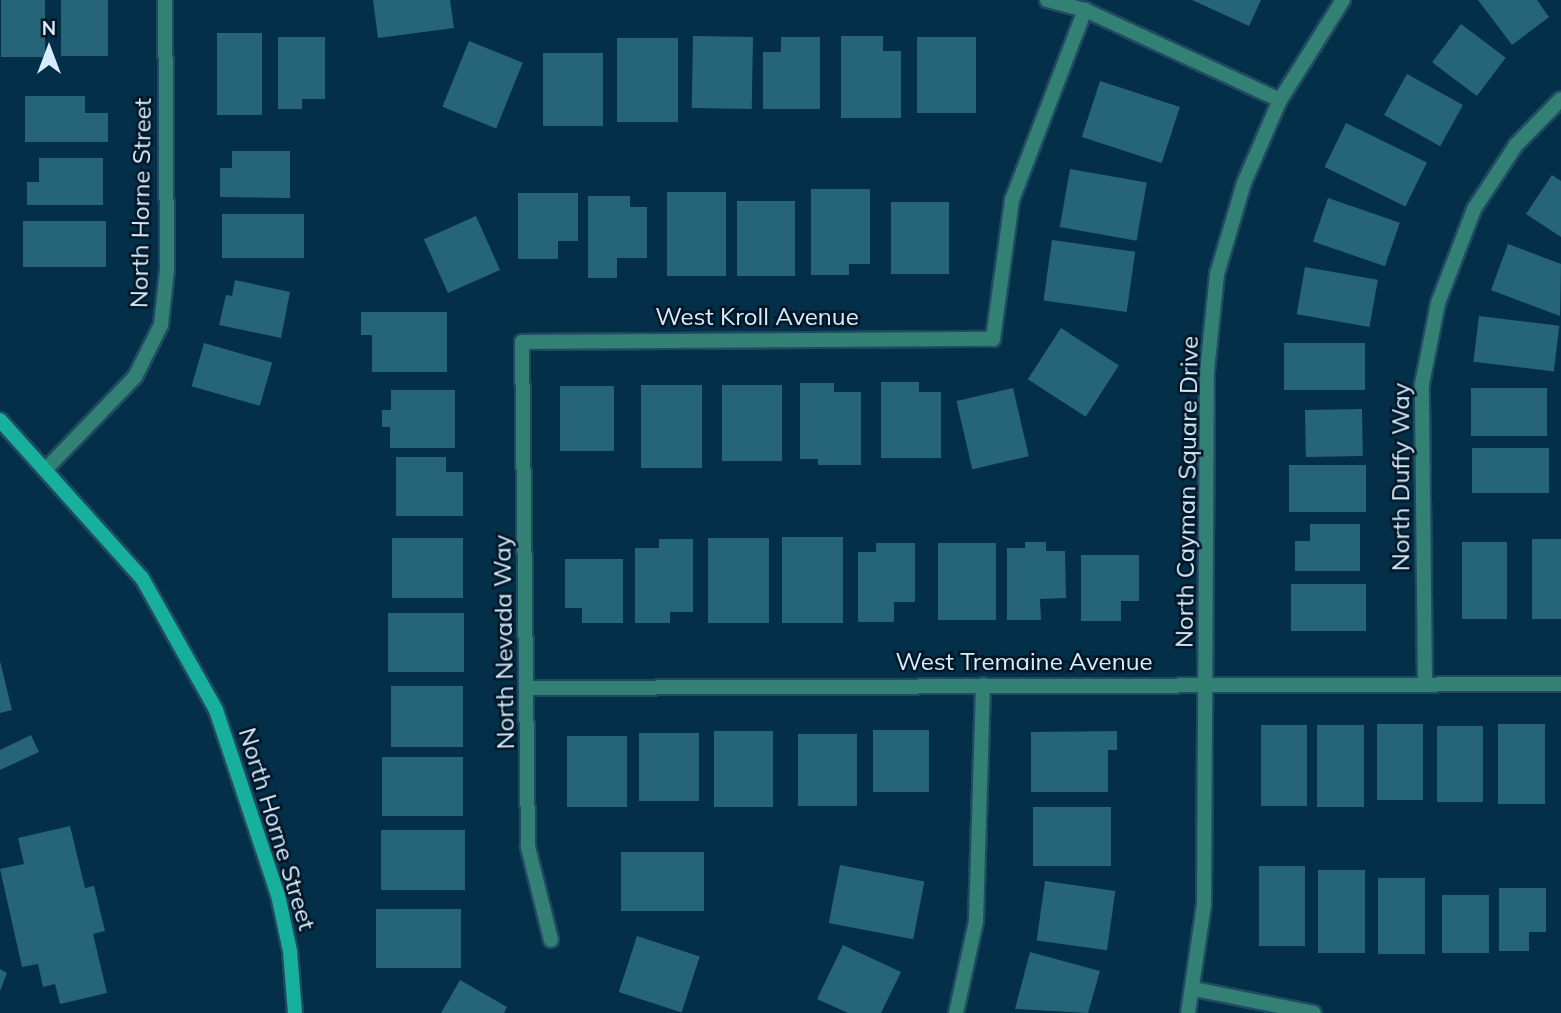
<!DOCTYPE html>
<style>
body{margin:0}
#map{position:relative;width:1561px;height:1013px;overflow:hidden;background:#032f49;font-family:Mulish,sans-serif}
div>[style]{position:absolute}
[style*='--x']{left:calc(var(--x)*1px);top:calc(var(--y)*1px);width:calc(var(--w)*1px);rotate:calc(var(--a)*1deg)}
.building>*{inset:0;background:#266577;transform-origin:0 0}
.roads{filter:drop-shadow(2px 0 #214a62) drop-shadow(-2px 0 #214a62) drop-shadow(0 2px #214a62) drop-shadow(0 -2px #214a62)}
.street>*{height:14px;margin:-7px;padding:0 7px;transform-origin:7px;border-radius:7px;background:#328174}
.secondary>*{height:14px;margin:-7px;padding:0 7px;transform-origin:7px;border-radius:7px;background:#17b09c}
span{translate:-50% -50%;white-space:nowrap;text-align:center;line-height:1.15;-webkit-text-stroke:5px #021625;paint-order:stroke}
.street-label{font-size:24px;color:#d7edfe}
.north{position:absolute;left:14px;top:14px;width:70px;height:70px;-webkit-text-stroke:5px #021625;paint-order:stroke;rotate:0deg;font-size:19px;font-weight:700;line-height:28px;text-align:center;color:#d7edfe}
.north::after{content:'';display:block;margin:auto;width:24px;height:32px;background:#d7edfe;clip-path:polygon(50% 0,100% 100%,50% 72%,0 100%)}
</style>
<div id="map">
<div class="building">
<div style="left:1px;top:0;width:44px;height:57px"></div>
<div style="left:61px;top:0;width:47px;height:56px"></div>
<div style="clip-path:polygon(373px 0,450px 0,454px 28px,378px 38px)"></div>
<div style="clip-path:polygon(1192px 0,1261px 0,1249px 26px)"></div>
<div style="clip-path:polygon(1478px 0,1537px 0,1549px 17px,1512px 45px)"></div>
<div style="left:1461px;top:24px;width:56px;height:48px;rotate:37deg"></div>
<div style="left:217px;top:33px;width:45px;height:82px"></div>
<div style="left:693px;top:36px;width:60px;height:72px;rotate:1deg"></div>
<div style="clip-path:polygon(841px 36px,883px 36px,883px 51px,901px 51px,901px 118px,841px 118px)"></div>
<div style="clip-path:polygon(278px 37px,325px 37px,325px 99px,302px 99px,302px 109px,278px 109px)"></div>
<div style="clip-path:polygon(781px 37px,820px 37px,820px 109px,763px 109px,763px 52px,781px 52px)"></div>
<div style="left:917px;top:37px;width:59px;height:76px"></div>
<div style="left:617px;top:38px;width:61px;height:84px"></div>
<div style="left:469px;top:41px;width:58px;height:71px;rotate:22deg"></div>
<div style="left:543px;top:53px;width:60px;height:73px"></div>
<div style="left:1407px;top:74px;width:64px;height:47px;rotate:29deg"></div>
<div style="left:1100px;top:81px;width:84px;height:59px;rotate:18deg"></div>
<div style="clip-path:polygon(25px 96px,85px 96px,85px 113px,108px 113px,108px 142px,25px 142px)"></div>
<div style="left:1346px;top:123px;width:90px;height:49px;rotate:26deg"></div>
<div style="clip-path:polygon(232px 151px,290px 151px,290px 198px,220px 197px,220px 168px,232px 168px)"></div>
<div style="clip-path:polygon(39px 158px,103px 158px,103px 205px,27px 205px,27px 182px,39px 182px)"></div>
<div style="left:1070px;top:169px;width:78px;height:59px;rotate:10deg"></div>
<div style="clip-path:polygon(1552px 175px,1561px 181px,1561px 237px,1526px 214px)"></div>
<div style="clip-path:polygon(811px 189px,870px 189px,870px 264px,849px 264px,849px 275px,811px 275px)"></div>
<div style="left:667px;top:192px;width:59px;height:84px"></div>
<div style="clip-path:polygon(518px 193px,578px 193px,578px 241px,558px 241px,558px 259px,518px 259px)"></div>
<div style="clip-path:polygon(588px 196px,630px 196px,630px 207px,647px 207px,647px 258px,617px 258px,617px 278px,588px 278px)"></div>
<div style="left:1328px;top:198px;width:76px;height:46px;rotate:19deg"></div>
<div style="left:737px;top:201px;width:58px;height:75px"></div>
<div style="left:891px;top:202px;width:58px;height:72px"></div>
<div style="left:222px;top:214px;width:82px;height:44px"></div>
<div style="left:476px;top:216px;width:59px;height:57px;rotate:66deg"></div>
<div style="left:23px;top:221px;width:83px;height:46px"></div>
<div style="left:1052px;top:240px;width:84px;height:61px;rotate:8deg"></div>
<div style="clip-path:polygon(1508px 244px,1561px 264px,1560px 316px,1491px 290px)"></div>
<div style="left:1305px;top:267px;width:74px;height:48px;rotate:10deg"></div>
<div style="clip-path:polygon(235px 280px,290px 292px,281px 338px,219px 325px,226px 295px,232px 296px)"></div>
<div style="clip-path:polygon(361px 312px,447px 312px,447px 372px,372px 372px,372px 335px,361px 335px)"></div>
<div style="left:1479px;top:316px;width:81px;height:46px;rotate:7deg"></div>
<div style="left:1061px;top:328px;width:69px;height:61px;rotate:33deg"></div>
<div style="left:204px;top:343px;width:71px;height:45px;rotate:16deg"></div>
<div style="left:1284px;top:343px;width:81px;height:47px"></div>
<div style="clip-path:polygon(881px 382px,919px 382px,919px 392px,941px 392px,941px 458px,881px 458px)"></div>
<div style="clip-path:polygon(800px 383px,834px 383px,834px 392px,861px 392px,861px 465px,818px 465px,818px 459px,800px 459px)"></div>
<div style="left:641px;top:385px;width:61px;height:83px"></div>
<div style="left:722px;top:385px;width:60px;height:76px"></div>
<div style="left:560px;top:386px;width:54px;height:65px"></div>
<div style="left:1013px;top:388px;width:70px;height:58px;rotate:77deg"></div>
<div style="left:1471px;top:388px;width:76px;height:48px"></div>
<div style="clip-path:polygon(391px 390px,455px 390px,455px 448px,390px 448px,390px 427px,382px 427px,382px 410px,391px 410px)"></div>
<div style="left:1362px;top:409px;width:47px;height:57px;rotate:89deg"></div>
<div style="left:1472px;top:448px;width:77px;height:45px"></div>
<div style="clip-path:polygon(396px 457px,446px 457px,446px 472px,463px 472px,463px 516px,396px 516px)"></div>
<div style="left:1289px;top:465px;width:77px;height:47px"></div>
<div style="clip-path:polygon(1310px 524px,1360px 524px,1360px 571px,1295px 571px,1295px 541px,1310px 541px)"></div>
<div style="left:782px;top:537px;width:61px;height:86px"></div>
<div style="left:392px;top:538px;width:71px;height:60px"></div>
<div style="left:708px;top:538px;width:61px;height:85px"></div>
<div style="clip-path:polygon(659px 539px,693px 539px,693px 612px,670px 612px,670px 623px,635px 623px,635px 548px,659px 548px)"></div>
<div style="left:1532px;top:539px;width:29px;height:80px"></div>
<div style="clip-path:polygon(1025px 542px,1046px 542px,1046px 551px,1065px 551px,1066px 598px,1040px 599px,1041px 620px,1007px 620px,1007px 548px,1025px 548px)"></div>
<div style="left:1462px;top:542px;width:45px;height:77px"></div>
<div style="clip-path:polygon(876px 543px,915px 543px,915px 602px,894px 602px,894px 622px,858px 622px,858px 552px,876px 552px)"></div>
<div style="left:938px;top:543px;width:58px;height:77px"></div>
<div style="clip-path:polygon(1081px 555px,1139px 555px,1139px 601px,1121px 601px,1121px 621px,1081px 621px)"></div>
<div style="clip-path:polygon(565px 559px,623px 559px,623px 623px,582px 623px,582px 608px,565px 608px)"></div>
<div style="left:1291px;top:584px;width:75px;height:47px"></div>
<div style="left:388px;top:613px;width:76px;height:59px"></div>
<div style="clip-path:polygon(0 661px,12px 710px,0 713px)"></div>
<div style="left:391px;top:686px;width:72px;height:61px"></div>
<div style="left:1377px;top:724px;width:46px;height:76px"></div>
<div style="left:1498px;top:724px;width:47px;height:80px"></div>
<div style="left:1261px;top:725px;width:46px;height:81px"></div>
<div style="left:1317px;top:725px;width:47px;height:82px"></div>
<div style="left:1437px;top:726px;width:46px;height:76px"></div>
<div style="left:873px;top:730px;width:56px;height:62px"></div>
<div style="left:714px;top:731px;width:59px;height:76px"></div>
<div style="clip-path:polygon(1117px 731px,1117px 750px,1108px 750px,1108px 792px,1031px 792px,1031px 732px)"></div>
<div style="left:639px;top:733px;width:60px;height:68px"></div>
<div style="left:798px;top:734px;width:59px;height:72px"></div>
<div style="clip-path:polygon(31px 735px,39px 752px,0 770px,0 750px)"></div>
<div style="left:567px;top:736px;width:60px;height:71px"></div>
<div style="left:382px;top:757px;width:81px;height:59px"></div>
<div style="left:1033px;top:807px;width:78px;height:59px"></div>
<div style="clip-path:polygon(70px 826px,85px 888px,94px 886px,105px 931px,93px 934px,107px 993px,60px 1004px,55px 984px,43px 987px,38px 964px,22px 967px,0 869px,24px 864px,18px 838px)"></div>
<div style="left:381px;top:830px;width:84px;height:60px"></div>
<div style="left:621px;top:852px;width:83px;height:59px"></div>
<div style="left:840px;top:865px;width:86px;height:59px;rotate:11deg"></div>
<div style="left:1259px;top:866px;width:46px;height:80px"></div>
<div style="left:1318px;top:870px;width:47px;height:83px"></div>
<div style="left:1378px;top:878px;width:47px;height:76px"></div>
<div style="left:1045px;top:881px;width:71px;height:60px;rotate:8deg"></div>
<div style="clip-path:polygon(1499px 888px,1546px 888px,1546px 932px,1529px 932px,1529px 951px,1499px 951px)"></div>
<div style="left:1442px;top:895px;width:47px;height:58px"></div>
<div style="left:376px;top:909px;width:85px;height:59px"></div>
<div style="left:637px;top:936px;width:66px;height:59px;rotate:18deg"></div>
<div style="clip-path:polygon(843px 945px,901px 972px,881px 1013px,848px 1013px,817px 999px)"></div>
<div style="clip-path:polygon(1030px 952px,1100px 971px,1088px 1013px,1015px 1009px)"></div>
<div style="clip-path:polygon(0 969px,7px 973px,0 991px)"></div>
<div style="clip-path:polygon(460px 980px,507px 1007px,504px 1013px,441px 1013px)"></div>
</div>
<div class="roads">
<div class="street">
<div style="--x:1047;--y:0;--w:39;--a:15"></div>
<div style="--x:1085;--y:10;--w:215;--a:24.8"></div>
<div style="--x:47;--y:468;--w:127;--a:-46"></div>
<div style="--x:135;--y:377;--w:58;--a:-63.4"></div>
<div style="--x:161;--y:325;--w:55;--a:-83.8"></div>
<div style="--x:167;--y:270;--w:270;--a:-90.4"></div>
<div style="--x:1425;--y:685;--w:301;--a:-90.6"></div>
<div style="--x:1422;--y:384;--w:83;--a:-78.8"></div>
<div style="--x:1438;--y:303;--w:101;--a:-69"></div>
<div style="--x:1474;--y:209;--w:77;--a:-56.7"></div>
<div style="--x:1516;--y:145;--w:64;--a:-45.6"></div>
<div style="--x:528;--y:688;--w:1033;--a:-0.22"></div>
<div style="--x:551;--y:940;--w:96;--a:-103.9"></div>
<div style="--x:528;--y:847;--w:505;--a:-90.68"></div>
<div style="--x:522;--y:342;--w:471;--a:-0.4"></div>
<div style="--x:993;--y:339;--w:140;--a:-82.2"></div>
<div style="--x:1012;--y:200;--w:204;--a:-69"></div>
<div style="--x:1194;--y:989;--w:122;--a:11.3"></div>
<div style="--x:956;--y:1013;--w:94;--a:-77.7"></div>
<div style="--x:976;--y:921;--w:236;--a:-88.3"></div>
<div style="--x:1188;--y:1013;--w:110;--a:-81.6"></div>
<div style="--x:1204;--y:904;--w:533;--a:-89.68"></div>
<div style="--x:1207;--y:371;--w:98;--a:-84.1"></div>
<div style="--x:1217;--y:274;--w:95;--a:-73.5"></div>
<div style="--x:1244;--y:183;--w:90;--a:-66.6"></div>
<div style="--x:1280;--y:100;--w:118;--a:-57.8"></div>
</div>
<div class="secondary">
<div style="--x:0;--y:420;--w:212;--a:48.1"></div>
<div style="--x:142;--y:578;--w:151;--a:60.7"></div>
<div style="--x:216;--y:710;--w:195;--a:71.5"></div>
<div style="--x:278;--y:895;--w:57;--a:77.9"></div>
<div style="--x:290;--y:951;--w:62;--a:85.4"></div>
</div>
</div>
<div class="street-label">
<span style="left:141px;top:203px;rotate:-89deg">North Horne Street</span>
<span style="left:757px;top:317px">West Kroll Avenue</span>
<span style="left:1401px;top:477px;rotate:-90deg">North Duffy Way</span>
<span style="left:1187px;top:492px;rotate:-89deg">North Cayman Square Drive</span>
<span style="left:504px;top:642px;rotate:-91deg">North Nevada Way</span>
<span style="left:1024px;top:662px">West Tremaine Avenue</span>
<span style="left:277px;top:829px;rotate:73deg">North Horne Street</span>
</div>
<div class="north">N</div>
</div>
